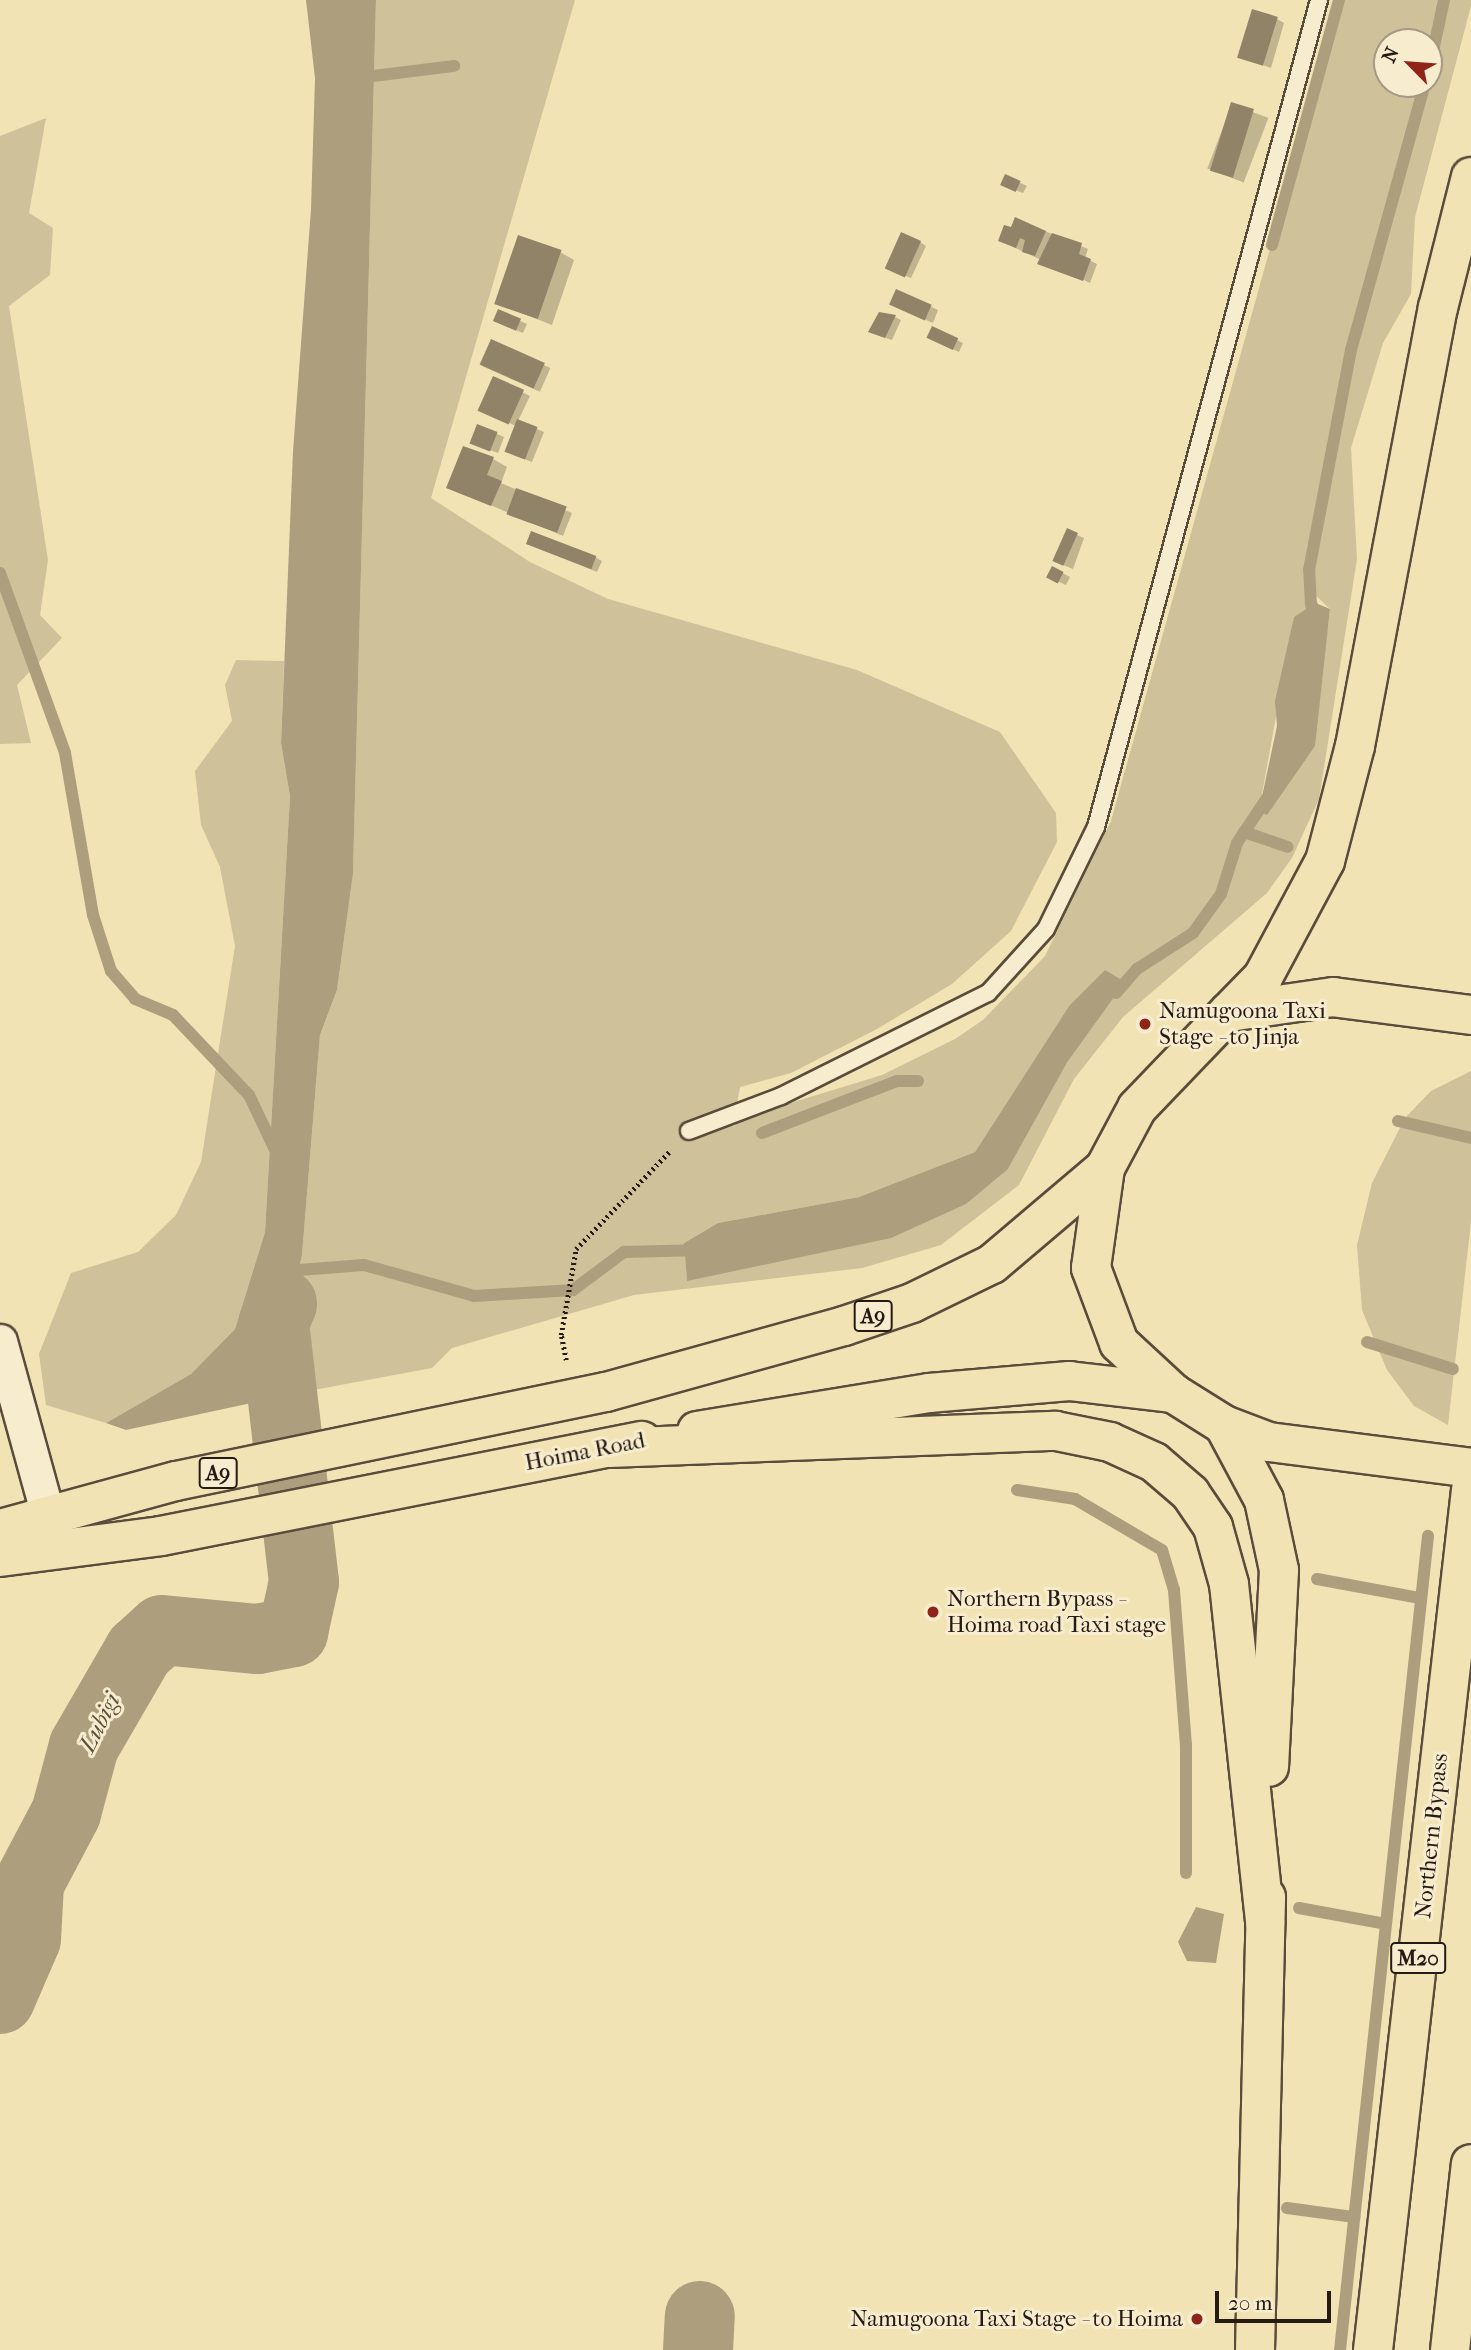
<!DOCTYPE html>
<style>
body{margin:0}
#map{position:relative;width:1471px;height:2350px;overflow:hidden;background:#f2e3b4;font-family:"IM FELL French Canon",serif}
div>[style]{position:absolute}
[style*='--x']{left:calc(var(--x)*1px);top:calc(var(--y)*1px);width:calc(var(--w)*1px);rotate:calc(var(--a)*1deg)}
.green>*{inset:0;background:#cfc199}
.water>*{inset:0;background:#ad9f7e}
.shadow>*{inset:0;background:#0003;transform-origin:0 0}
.stream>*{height:12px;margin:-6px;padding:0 6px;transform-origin:6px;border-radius:6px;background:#ad9f7e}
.river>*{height:70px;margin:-35px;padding:0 35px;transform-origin:35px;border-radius:35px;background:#ad9f7e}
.building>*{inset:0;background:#908367;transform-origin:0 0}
.path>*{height:4.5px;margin-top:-2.25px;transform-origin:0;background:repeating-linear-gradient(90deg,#261a14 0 2px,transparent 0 5.5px)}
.roads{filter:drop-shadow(2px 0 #594c3c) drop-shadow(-2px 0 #594c3c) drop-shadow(0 2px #594c3c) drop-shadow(0 -2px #594c3c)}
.lane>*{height:16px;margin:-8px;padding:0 8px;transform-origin:8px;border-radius:8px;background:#f7edce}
.street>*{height:33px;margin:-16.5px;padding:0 16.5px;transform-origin:16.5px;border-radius:16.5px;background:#f7edce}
.primary>*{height:38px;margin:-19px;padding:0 19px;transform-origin:19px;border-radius:19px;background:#f2e3b4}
.highway>*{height:38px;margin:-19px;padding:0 19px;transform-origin:19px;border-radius:19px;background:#f2e3b4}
.dots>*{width:19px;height:19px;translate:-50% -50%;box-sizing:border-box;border:4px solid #f7edce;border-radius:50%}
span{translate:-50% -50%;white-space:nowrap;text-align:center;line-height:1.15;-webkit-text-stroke:6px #f7edce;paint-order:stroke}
.shield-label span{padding:2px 5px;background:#f7edce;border:2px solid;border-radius:5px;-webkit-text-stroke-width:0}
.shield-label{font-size:21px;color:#261a14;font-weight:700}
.poi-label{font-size:23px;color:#261a14}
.left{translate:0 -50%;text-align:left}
.right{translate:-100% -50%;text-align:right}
.street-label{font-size:23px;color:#261a14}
.water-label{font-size:24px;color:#5c4f3e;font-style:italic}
.north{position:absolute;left:1373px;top:28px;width:70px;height:70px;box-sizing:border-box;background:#f7edce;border:2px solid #a39984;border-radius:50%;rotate:295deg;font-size:19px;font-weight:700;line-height:28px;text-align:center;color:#261a14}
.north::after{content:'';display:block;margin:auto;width:24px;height:32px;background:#8f2418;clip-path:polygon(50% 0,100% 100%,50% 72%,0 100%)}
.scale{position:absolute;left:1215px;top:2291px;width:116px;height:32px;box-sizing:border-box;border:4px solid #261a14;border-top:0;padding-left:9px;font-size:21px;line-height:24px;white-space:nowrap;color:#261a14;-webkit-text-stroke:5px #f7edce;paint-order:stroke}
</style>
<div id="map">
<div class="green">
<div style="clip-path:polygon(evenodd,376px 0,575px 0,431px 498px,530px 562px,608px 599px,857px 670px,1000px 732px,1056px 813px,1057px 842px,1011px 931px,952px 984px,877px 1029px,791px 1073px,740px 1087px,733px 1127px,742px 1118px,882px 1075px,955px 1039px,983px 1020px,1045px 956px,1111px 821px,1339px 0,1471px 0,1471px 6px,1415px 217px,1411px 294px,1383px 343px,1351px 448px,1357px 559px,1319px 799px,1292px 858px,1267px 893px,1123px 1017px,1074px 1079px,1019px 1185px,941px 1245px,862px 1268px,634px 1295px,452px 1348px,432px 1368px,303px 1392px,304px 1352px,287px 1332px,302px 1255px,320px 1035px,337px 990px,353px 874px,376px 0,1387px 42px,1429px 42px,1429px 84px,1387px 84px,1387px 42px,376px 0,1312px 592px,1330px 609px,1328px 628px,1260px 805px,1294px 617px,1306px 609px,1312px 592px,376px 0,1069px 1006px,1068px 1061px,1008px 1169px,687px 1280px,684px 1243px,718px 1223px,859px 1197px,975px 1152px,1069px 1006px)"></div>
<div style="clip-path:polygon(46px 118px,29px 213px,53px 228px,50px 275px,9px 306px,48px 560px,40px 615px,62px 638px,17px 685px,31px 743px,0 744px,0 136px)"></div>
<div style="clip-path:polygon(236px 660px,284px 661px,281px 743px,290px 796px,265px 1232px,235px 1329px,191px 1374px,106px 1423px,46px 1405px,39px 1354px,71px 1273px,138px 1252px,176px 1215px,201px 1162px,235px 946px,220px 867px,201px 825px,195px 771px,232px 721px,225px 685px)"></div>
<div style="clip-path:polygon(1471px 1071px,1471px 1222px,1448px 1425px,1414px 1406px,1387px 1370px,1362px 1310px,1357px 1245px,1372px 1183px,1405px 1118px,1431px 1091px)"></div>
</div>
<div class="water">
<div style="clip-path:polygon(306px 0,376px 0,353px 874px,337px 990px,320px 1035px,302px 1255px,287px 1332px,304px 1352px,303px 1392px,126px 1430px,106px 1423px,191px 1374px,235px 1329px,265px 1232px,290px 796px,281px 743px,293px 451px,311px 209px,315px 78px)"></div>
<div style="clip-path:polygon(1312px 591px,1318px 604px,1330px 609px,1315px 746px,1267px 815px,1259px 811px,1277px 726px,1275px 701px,1294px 617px,1306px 609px)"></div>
<div style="clip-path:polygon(1105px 970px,1125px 982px,1068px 1061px,1008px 1169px,966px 1204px,891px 1238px,687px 1281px,684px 1243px,718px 1223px,859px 1197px,975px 1152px,1069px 1006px)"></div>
<div style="clip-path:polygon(1196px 1907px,1224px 1914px,1216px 1963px,1187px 1961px,1178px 1942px)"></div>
</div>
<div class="shadow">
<div style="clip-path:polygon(1277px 19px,1284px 23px,1271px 68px,1240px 57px)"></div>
<div style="left:1232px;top:104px;width:39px;height:69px;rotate:21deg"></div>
<div style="clip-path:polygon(1006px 176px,1027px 186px,1023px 193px,1010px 188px)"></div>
<div style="clip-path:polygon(1016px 219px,1088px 249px,1085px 258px,1097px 264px,1090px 283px,1007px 244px)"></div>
<div style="clip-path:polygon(920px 242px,926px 246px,911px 278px,886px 268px)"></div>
<div style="clip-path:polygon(560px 252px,574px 260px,552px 325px,496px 303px)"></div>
<div style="clip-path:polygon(896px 291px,938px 310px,933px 323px,898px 308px)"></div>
<div style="clip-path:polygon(498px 311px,527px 324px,523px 333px,501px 324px)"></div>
<div style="clip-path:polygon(895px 317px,901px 320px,892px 340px,877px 335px)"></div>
<div style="clip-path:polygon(957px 340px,963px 343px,959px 352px,935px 341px)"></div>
<div style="left:492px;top:342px;width:64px;height:26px;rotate:24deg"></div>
<div style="clip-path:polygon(494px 378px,530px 396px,518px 421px,544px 432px,532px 462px,513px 455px,516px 426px,486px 413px)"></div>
<div style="clip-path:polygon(478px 426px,504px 437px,498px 453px,478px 446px)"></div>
<div style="clip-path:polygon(493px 459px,507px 467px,501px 483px,572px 513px,563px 536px,448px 487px)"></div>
<div style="clip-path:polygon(1068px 531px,1084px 538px,1073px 569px,1063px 565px)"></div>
<div style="clip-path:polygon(535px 547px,595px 557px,602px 561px,597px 572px)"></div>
<div style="clip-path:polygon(1053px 568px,1070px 577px,1066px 585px,1055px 580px)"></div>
<div style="clip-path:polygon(25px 1377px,35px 1398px,18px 1401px)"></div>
</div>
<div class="stream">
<div style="--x:1429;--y:70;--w:72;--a:-77.9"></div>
<div style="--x:357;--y:78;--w:98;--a:-7.1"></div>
<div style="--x:1272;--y:245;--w:254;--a:-74.7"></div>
<div style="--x:0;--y:573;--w:191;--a:70.1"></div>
<div style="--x:65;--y:753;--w:164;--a:80.2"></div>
<div style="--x:93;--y:915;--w:59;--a:72.2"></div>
<div style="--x:111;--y:971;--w:37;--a:49"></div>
<div style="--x:135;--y:999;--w:41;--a:22.8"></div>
<div style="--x:173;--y:1015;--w:110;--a:46.5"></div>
<div style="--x:249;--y:1095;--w:68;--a:64.6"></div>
<div style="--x:1311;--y:605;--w:35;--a:-93"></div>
<div style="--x:1309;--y:570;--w:224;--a:-79.2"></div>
<div style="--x:1351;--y:350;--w:276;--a:-74.5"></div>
<div style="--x:1244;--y:832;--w:46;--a:18.8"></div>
<div style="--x:1116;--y:993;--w:32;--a:-49"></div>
<div style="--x:1137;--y:969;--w:67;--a:-32.7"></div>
<div style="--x:1193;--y:933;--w:48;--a:-54.3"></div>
<div style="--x:1221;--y:894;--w:53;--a:-72.6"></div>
<div style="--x:1237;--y:843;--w:54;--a:-56.3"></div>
<div style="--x:1398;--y:1121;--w:75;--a:13.1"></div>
<div style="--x:762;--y:1133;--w:145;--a:-21.1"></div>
<div style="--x:897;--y:1081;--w:21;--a:0"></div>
<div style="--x:299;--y:1270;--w:65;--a:-4.4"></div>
<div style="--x:364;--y:1265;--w:114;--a:15.7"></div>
<div style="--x:474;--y:1296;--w:99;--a:-3.5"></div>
<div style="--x:573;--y:1290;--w:64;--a:-36.7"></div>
<div style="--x:624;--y:1252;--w:77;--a:-1.5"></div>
<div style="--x:1367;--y:1342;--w:90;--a:17.4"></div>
<div style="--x:1017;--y:1490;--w:59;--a:8.8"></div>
<div style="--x:1075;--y:1499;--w:101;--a:30.4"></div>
<div style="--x:1162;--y:1550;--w:42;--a:73.3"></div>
<div style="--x:1174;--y:1590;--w:155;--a:85.6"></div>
<div style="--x:1186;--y:1745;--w:128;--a:90"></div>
<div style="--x:1317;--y:1579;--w:105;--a:10.5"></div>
<div style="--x:1299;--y:1908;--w:88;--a:10.4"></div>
<div style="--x:1287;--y:2208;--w:68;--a:7.7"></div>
<div style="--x:1340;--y:2350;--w:819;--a:-83.83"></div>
</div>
<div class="river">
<div style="--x:0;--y:1999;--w:65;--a:-66.6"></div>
<div style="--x:26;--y:1939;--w:56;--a:-86.9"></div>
<div style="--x:29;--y:1883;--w:79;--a:-62.1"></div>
<div style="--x:66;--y:1813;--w:69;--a:-75"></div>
<div style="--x:84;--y:1746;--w:110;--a:-59.9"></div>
<div style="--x:139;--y:1651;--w:31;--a:-42"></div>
<div style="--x:162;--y:1630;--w:96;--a:5.4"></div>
<div style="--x:258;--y:1639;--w:36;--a:-11"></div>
<div style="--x:293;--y:1632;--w:51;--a:-77.6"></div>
<div style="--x:304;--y:1582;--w:262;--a:-96.6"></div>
<div style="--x:274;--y:1322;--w:20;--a:-66"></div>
<div style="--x:698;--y:2350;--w:34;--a:-87"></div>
</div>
<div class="building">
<div style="left:1252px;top:9px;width:27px;height:51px;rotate:17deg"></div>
<div style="left:1231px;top:102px;width:24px;height:72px;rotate:17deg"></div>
<div style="left:1005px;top:174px;width:17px;height:12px;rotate:24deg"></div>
<div style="clip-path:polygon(1015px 217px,1046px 231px,1035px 256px,1022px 252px,1025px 240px,1020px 238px,1016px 248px,998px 241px,1004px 225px,1011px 227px)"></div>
<div style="left:901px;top:232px;width:22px;height:40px;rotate:24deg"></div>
<div style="clip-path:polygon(1052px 233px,1082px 243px,1079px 254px,1091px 259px,1083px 281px,1037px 264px)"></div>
<div style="left:518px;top:235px;width:46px;height:73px;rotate:19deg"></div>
<div style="left:896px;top:289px;width:39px;height:17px;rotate:24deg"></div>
<div style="left:498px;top:309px;width:25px;height:13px;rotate:23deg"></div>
<div style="clip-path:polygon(879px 312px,896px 315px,885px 338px,868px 332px)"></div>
<div style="left:932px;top:326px;width:29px;height:13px;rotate:25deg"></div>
<div style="left:491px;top:339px;width:59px;height:28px;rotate:24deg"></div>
<div style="left:493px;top:376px;width:34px;height:38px;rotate:24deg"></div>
<div style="left:517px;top:419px;width:22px;height:35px;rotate:21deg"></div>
<div style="left:477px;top:424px;width:22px;height:21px;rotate:21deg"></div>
<div style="clip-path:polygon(463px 446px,494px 457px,487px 475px,502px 481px,491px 506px,446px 488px)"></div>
<div style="left:516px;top:488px;width:54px;height:28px;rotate:20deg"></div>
<div style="left:1067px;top:528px;width:12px;height:36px;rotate:24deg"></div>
<div style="left:531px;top:531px;width:70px;height:14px;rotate:21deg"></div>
<div style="left:1052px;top:566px;width:13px;height:13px;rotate:27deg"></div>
</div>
<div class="path">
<div style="--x:566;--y:1360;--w:25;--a:-101"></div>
<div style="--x:561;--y:1335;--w:87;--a:-80.1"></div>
<div style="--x:576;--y:1249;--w:137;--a:-46.2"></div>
</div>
<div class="roads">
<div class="lane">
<div style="--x:689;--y:1131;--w:98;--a:-20.8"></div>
<div style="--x:781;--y:1096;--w:231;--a:-26.5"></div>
<div style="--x:988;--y:993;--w:86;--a:-47.8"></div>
<div style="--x:1046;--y:929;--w:114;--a:-63.9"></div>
<div style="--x:1096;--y:827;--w:857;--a:-74.91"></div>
</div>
<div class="street">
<div style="--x:0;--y:1341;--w:177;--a:74.6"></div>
</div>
<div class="primary">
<div style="--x:1471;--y:1015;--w:139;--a:-172.6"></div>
<div style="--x:1333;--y:997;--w:105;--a:171.8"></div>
<div style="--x:1229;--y:1012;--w:133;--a:133.8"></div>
<div style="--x:1137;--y:1108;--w:68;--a:118.1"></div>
<div style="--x:1105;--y:1168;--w:101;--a:98"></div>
<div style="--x:1091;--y:1268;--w:80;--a:69.5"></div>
<div style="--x:1119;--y:1343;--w:74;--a:42.8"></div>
<div style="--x:1173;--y:1393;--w:60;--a:32.1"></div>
<div style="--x:1224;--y:1425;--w:48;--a:20.7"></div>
<div style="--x:1269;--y:1442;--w:204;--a:7.3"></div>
<div style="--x:697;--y:1431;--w:235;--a:-9.3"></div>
<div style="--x:929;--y:1393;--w:141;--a:-4.9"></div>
<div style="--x:1069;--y:1381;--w:105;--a:6.6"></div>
<div style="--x:0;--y:1529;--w:182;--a:-15.3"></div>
<div style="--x:176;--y:1481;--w:439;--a:-11.7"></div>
<div style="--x:606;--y:1392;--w:247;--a:-15.5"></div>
<div style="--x:844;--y:1326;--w:72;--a:-18.7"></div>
<div style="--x:912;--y:1303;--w:89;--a:-26"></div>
<div style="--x:992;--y:1264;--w:148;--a:-40.3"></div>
<div style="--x:0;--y:1557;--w:162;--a:-7.4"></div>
<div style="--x:161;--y:1536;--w:490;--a:-11.2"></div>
</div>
<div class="highway">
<div style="--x:1229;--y:1012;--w:49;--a:-45.8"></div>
<div style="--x:1263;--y:977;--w:132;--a:-61.9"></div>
<div style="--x:1325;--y:861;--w:119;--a:-75.4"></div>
<div style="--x:1355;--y:746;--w:446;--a:-79.3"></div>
<div style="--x:1438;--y:308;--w:135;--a:-75.9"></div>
<div style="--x:1224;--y:1425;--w:85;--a:61.9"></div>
<div style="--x:1264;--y:1500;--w:72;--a:77.9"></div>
<div style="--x:1279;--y:1570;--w:197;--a:92.9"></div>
<div style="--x:609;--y:1448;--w:447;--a:-2.2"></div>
<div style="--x:1056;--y:1431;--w:55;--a:11.5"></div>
<div style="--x:1110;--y:1442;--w:48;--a:24.4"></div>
<div style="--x:1154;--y:1462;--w:48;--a:40.7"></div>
<div style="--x:1190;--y:1493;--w:41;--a:55.9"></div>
<div style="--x:1213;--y:1527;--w:59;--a:74.3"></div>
<div style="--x:1229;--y:1584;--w:341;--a:83.9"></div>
<div style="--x:1255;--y:2350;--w:453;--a:-88.6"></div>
<div style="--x:1373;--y:2350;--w:866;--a:-83.5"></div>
<div style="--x:1450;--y:2350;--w:187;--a:-83.6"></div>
</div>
</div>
<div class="dots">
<div style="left:1145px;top:1024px;background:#8f2418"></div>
<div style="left:933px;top:1612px;background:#8f2418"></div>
<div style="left:1197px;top:2319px;background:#8f2418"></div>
</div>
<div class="shield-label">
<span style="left:873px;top:1316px">A9</span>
<span style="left:218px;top:1473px">A9</span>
<span style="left:1418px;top:1958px">M20</span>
</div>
<div class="poi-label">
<span class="left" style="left:1159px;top:1024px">Namugoona Taxi<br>Stage - to Jinja</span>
<span class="left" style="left:947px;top:1612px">Northern Bypass -<br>Hoima road Taxi stage</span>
<span class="right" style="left:1183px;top:2319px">Namugoona Taxi Stage - to Hoima</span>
</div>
<div class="street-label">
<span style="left:585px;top:1452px;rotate:-11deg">Hoima Road</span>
<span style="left:1432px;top:1836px;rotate:-84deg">Northern Bypass</span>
</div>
<div class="water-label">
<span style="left:100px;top:1723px;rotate:-63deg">Lubigi</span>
</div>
<div class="north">N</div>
<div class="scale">20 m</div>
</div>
